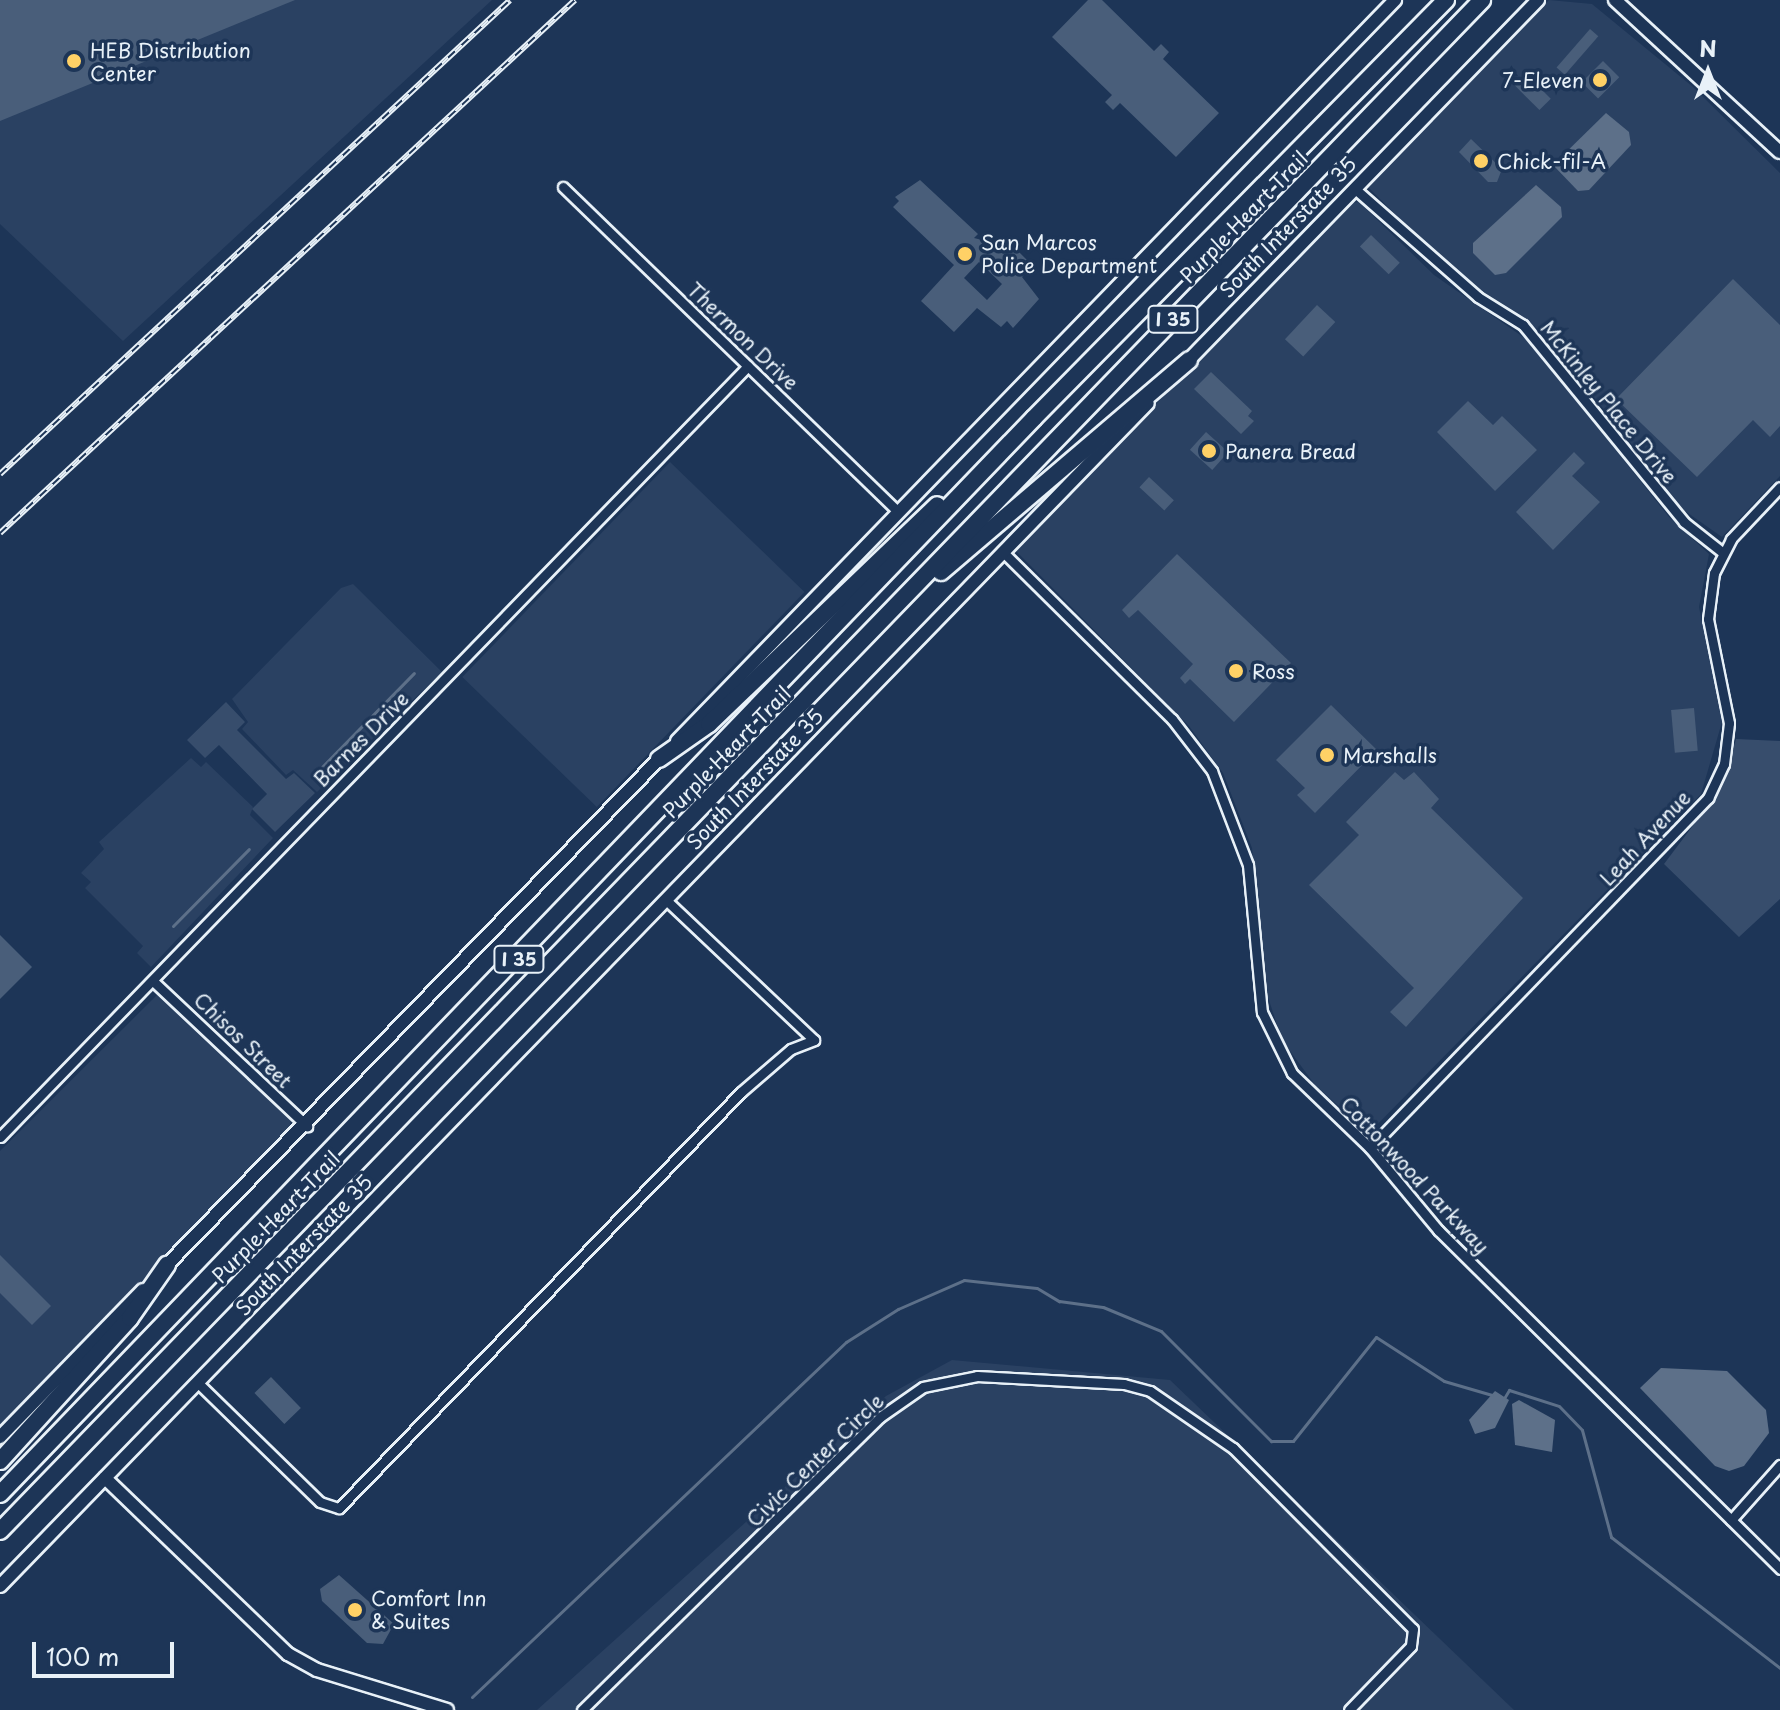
<!DOCTYPE html>
<style>
body{margin:0}
#map{position:relative;width:1780px;height:1710px;overflow:hidden;background:#1d3557;font-family:"Playpen Sans",sans-serif}
div>[style]{position:absolute}
[style*='--x']{left:calc(var(--x)*1px);top:calc(var(--y)*1px);width:calc(var(--w)*1px);rotate:calc(var(--a)*1deg)}
.built>*{inset:0;background:#2a4162;transform-origin:0 0}
.green>*{inset:0;background:#374d6c}
.water>*{inset:0;background:#5d7089}
.stream>*{height:3px;margin:-1.5px;padding:0 1.5px;transform-origin:1.5px;border-radius:1.5px;background:#5d7089}
.building>*{inset:0;background:#495e7a;transform-origin:0 0}
.roads{filter:drop-shadow(2px 0 #e8f1f8) drop-shadow(-2px 0 #e8f1f8) drop-shadow(0 2px #e8f1f8) drop-shadow(0 -2px #e8f1f8)}
.street>*{height:9px;margin:-4.5px;padding:0 4.5px;transform-origin:4.5px;border-radius:4.5px;background:#1d3557}
.secondary>*{height:12px;margin:-6px;padding:0 6px;transform-origin:6px;border-radius:6px;background:#1d3557}
.highway>*{height:16px;margin:-8px;padding:0 8px;transform-origin:8px;border-radius:8px;background:#1d3557}
.rail>*{height:6px;margin-top:-3px;transform-origin:0;background:repeating-linear-gradient(90deg,#1d3557 0 9px,#e8f1f8 0 18px);box-sizing:border-box;border-block:2px solid #e8f1f8}
.dots>*{width:22px;height:22px;translate:-50% -50%;box-sizing:border-box;border:4px solid #1d3557;border-radius:50%}
span{translate:-50% -50%;white-space:nowrap;text-align:center;line-height:1.15;-webkit-text-stroke:7px #1d3557;paint-order:stroke}
.shield-label span{padding:2px 6px;background:#1d3557;border:2px solid;border-radius:6px;-webkit-text-stroke-width:0}
.shield-label{font-size:18px;color:#e8f1f8;font-weight:700}
.poi-label{font-size:20px;color:#e8f1f8}
.left{translate:0 -50%;text-align:left}
.right{translate:-100% -50%;text-align:right}
.street-label{font-size:20px;color:#e8f1f8}
.north{position:absolute;left:1668px;top:32px;width:80px;height:80px;-webkit-text-stroke:6px #1d3557;paint-order:stroke;rotate:0deg;font-size:22px;font-weight:700;line-height:32px;text-align:center;color:#e8f1f8}
.north::after{content:'';display:block;margin:auto;width:28px;height:36px;background:#e8f1f8;clip-path:polygon(50% 0,100% 100%,50% 72%,0 100%)}
.scale{position:absolute;left:32px;top:1642px;width:142px;height:36px;box-sizing:border-box;border:4px solid #e8f1f8;border-top:0;padding-left:10px;font-size:24px;line-height:28px;white-space:nowrap;color:#e8f1f8;-webkit-text-stroke:6px #1d3557;paint-order:stroke}
</style>
<div id="map">
<div class="built">
<div style="clip-path:polygon(0 0,492px 0,123px 341px,0 224px)"></div>
<div style="clip-path:polygon(1549px 0,1592px 4px,1693px 87px,1780px 173px,1780px 476px,1722px 537px,1685px 511px,1542px 332px,1452px 271px,1368px 187px)"></div>
<div style="clip-path:polygon(1359px 202px,1434px 275px,1529px 341px,1669px 517px,1709px 554px,1699px 607px,1722px 722px,1701px 794px,1369px 1133px,1315px 1085px,1282px 1040px,1266px 991px,1252px 848px,1223px 773px,1189px 726px,1015px 550px,1350px 203px)"></div>
<div style="left:670px;top:462px;width:187px;height:299px;rotate:44deg"></div>
<div style="clip-path:polygon(353px 584px,442px 672px,317px 792px,293px 770px,286px 775px,242px 729px,248px 722px,232px 699px,341px 588px)"></div>
<div style="clip-path:polygon(191px 758px,201px 767px,206px 762px,253px 807px,250px 815px,273px 838px,151px 967px,137px 953px,143px 946px,85px 888px,91px 882px,81px 873px,104px 849px,99px 842px)"></div>
<div style="clip-path:polygon(157px 995px,291px 1121px,288px 1134px,0 1428px,0 1151px)"></div>
<div style="clip-path:polygon(952px 1360px,1170px 1380px,1514px 1710px,537px 1710px,886px 1396px)"></div>
</div>
<div class="green">
<div style="clip-path:polygon(226px 702px,245px 722px,237px 730px,286px 779px,294px 773px,315px 793px,275px 832px,252px 809px,267px 794px,219px 745px,205px 758px,187px 740px)"></div>
<div style="clip-path:polygon(1736px 739px,1780px 741px,1780px 899px,1739px 937px,1664px 864px,1722px 787px)"></div>
</div>
<div class="water">
<div style="clip-path:polygon(1606px 113px,1629px 132px,1631px 145px,1589px 190px,1578px 191px,1553px 165px)"></div>
<div style="clip-path:polygon(1536px 185px,1561px 207px,1562px 217px,1506px 273px,1495px 275px,1473px 253px,1473px 243px)"></div>
<div style="clip-path:polygon(1661px 1368px,1727px 1371px,1766px 1410px,1769px 1433px,1744px 1466px,1729px 1471px,1715px 1466px,1640px 1388px)"></div>
<div style="clip-path:polygon(1495px 1391px,1509px 1400px,1495px 1428px,1475px 1434px,1469px 1420px)"></div>
<div style="clip-path:polygon(1519px 1400px,1555px 1420px,1552px 1452px,1515px 1445px,1512px 1404px)"></div>
</div>
<div class="stream">
<div style="--x:318;--y:771;--w:137;--a:-45.6"></div>
<div style="--x:173;--y:926;--w:108;--a:-45.4"></div>
<div style="--x:1503;--y:1400;--w:12;--a:-59"></div>
<div style="--x:1509;--y:1390;--w:52;--a:17.7"></div>
<div style="--x:1559;--y:1406;--w:33;--a:46"></div>
<div style="--x:1582;--y:1430;--w:111;--a:74.8"></div>
<div style="--x:1611;--y:1537;--w:214;--a:37.8"></div>
<div style="--x:472;--y:1697;--w:516;--a:-43.51"></div>
<div style="--x:846;--y:1342;--w:62;--a:-32.4"></div>
<div style="--x:898;--y:1309;--w:72;--a:-23.7"></div>
<div style="--x:964;--y:1280;--w:73;--a:6.3"></div>
<div style="--x:1037;--y:1288;--w:26;--a:31"></div>
<div style="--x:1059;--y:1301;--w:44;--a:7.8"></div>
<div style="--x:1103;--y:1307;--w:63;--a:22.5"></div>
<div style="--x:1161;--y:1331;--w:156;--a:45"></div>
<div style="--x:1271;--y:1441;--w:22;--a:0"></div>
<div style="--x:1293;--y:1441;--w:133;--a:-51.4"></div>
<div style="--x:1376;--y:1337;--w:81;--a:32.9"></div>
<div style="--x:1444;--y:1381;--w:50;--a:16.3"></div>
</div>
<div class="building">
<div style="clip-path:polygon(0 0,295px 0,0 121px)"></div>
<div style="clip-path:polygon(1088px 0,1102px 0,1154px 51px,1161px 44px,1169px 52px,1163px 59px,1219px 113px,1176px 157px,1120px 103px,1113px 110px,1105px 102px,1112px 95px,1052px 37px)"></div>
<div style="left:1590px;top:29px;width:11px;height:51px;rotate:41deg"></div>
<div style="left:1603px;top:61px;width:23px;height:30px;rotate:45deg"></div>
<div style="left:1526px;top:74px;width:35px;height:16px;rotate:45deg"></div>
<div style="clip-path:polygon(1471px 139px,1502px 169px,1497px 182px,1488px 182px,1459px 152px)"></div>
<div style="clip-path:polygon(evenodd,920px 180px,978px 234px,974px 238px,1002px 245px,1007px 240px,1033px 266px,1022px 277px,1039px 299px,1013px 328px,1007px 321px,1001px 327px,977px 308px,954px 332px,921px 301px,954px 265px,893px 207px,899px 201px,895px 197px,920px 180px,979px 262px,1002px 284px,987px 300px,964px 278px,979px 262px)"></div>
<div style="left:1371px;top:235px;width:40px;height:16px;rotate:44deg"></div>
<div style="clip-path:polygon(1733px 279px,1780px 325px,1780px 426px,1770px 437px,1753px 420px,1697px 477px,1616px 399px)"></div>
<div style="left:1317px;top:305px;width:25px;height:47px;rotate:43deg"></div>
<div style="clip-path:polygon(1211px 372px,1252px 411px,1248px 416px,1254px 421px,1241px 434px,1194px 389px)"></div>
<div style="clip-path:polygon(1468px 401px,1493px 425px,1502px 416px,1537px 450px,1495px 491px,1437px 432px)"></div>
<div style="left:1206px;top:432px;width:30px;height:24px;rotate:42deg"></div>
<div style="clip-path:polygon(1574px 452px,1585px 463px,1572px 476px,1600px 502px,1553px 550px,1516px 512px)"></div>
<div style="left:1149px;top:477px;width:34px;height:14px;rotate:43deg"></div>
<div style="clip-path:polygon(1177px 554px,1291px 663px,1234px 722px,1190px 679px,1185px 684px,1180px 678px,1193px 664px,1138px 610px,1129px 618px,1122px 610px)"></div>
<div style="clip-path:polygon(1331px 705px,1377px 750px,1315px 813px,1297px 795px,1305px 788px,1276px 760px)"></div>
<div style="left:1694px;top:708px;width:43px;height:23px;rotate:85deg"></div>
<div style="clip-path:polygon(1395px 772px,1404px 780px,1414px 772px,1439px 799px,1431px 808px,1523px 898px,1406px 1027px,1390px 1012px,1414px 988px,1309px 885px,1359px 835px,1346px 822px)"></div>
<div style="clip-path:polygon(0 935px,32px 967px,0 999px)"></div>
<div style="clip-path:polygon(0 1255px,51px 1306px,32px 1325px,0 1293px)"></div>
<div style="left:271px;top:1377px;width:43px;height:23px;rotate:46deg"></div>
<div style="clip-path:polygon(339px 1575px,394px 1624px,383px 1644px,367px 1643px,322px 1601px,320px 1589px)"></div>
</div>
<div class="roads">
<div class="street">
<div style="--x:563;--y:187;--w:465;--a:44.1"></div>
<div style="--x:1354;--y:188;--w:165;--a:41.3"></div>
<div style="--x:1478;--y:297;--w:53;--a:31.9"></div>
<div style="--x:1523;--y:325;--w:254;--a:50.7"></div>
<div style="--x:1684;--y:522;--w:48;--a:38.3"></div>
<div style="--x:1004;--y:553;--w:236;--a:44.7"></div>
<div style="--x:1172;--y:719;--w:66;--a:52.4"></div>
<div style="--x:1212;--y:771;--w:101;--a:69"></div>
<div style="--x:1248;--y:865;--w:148;--a:84.6"></div>
<div style="--x:1262;--y:1012;--w:68;--a:63.8"></div>
<div style="--x:1292;--y:1073;--w:108;--a:43.9"></div>
<div style="--x:1370;--y:1148;--w:107;--a:50.3"></div>
<div style="--x:1438;--y:1230;--w:482;--a:44.7"></div>
<div style="--x:153;--y:981;--w:212;--a:43.3"></div>
<div style="--x:0;--y:1137;--w:1074;--a:-45.87"></div>
<div style="--x:1370;--y:1148;--w:487;--a:-46"></div>
<div style="--x:1708;--y:798;--w:38;--a:-65"></div>
<div style="--x:1724;--y:764;--w:41;--a:-83"></div>
<div style="--x:1729;--y:723;--w:106;--a:-101.4"></div>
<div style="--x:1708;--y:619;--w:46;--a:-82.6"></div>
<div style="--x:1714;--y:573;--w:38;--a:-63"></div>
<div style="--x:1731;--y:539;--w:71;--a:-46.7"></div>
<div style="--x:198;--y:1383;--w:170;--a:44.3"></div>
<div style="--x:320;--y:1502;--w:20;--a:18"></div>
<div style="--x:339;--y:1508;--w:578;--a:-45.98"></div>
<div style="--x:741;--y:1092;--w:66;--a:-40.7"></div>
<div style="--x:791;--y:1049;--w:25;--a:-21"></div>
<div style="--x:814;--y:1040;--w:204;--a:-136.6"></div>
<div style="--x:1731;--y:1520;--w:74;--a:-48.3"></div>
<div style="--x:582;--y:1710;--w:418;--a:-44.5"></div>
<div style="--x:880;--y:1417;--w:52;--a:-34.9"></div>
<div style="--x:923;--y:1387;--w:55;--a:-11.5"></div>
<div style="--x:977;--y:1376;--w:147;--a:3.1"></div>
<div style="--x:1124;--y:1384;--w:27;--a:15"></div>
<div style="--x:1150;--y:1391;--w:101;--a:34.5"></div>
<div style="--x:1233;--y:1448;--w:255;--a:45.2"></div>
<div style="--x:1413;--y:1629;--w:17;--a:97"></div>
<div style="--x:1411;--y:1646;--w:89;--a:134.1"></div>
</div>
<div class="secondary">
<div style="--x:1615;--y:0;--w:224;--a:42.7"></div>
<div style="--x:1183;--y:366;--w:510;--a:-45.87"></div>
<div style="--x:677;--y:741;--w:1032;--a:-45.9"></div>
<div style="--x:161;--y:1271;--w:721;--a:-45.79"></div>
<div style="--x:0;--y:1437;--w:205;--a:-45.8"></div>
<div style="--x:105;--y:1478;--w:254;--a:43.9"></div>
<div style="--x:288;--y:1654;--w:33;--a:29"></div>
<div style="--x:317;--y:1670;--w:136;--a:17.1"></div>
<div style="--x:0;--y:1586;--w:1648;--a:-45.86"></div>
</div>
<div class="highway">
<div style="--x:941;--y:572;--w:326;--a:-40.5"></div>
<div style="--x:659;--y:759;--w:61;--a:-35"></div>
<div style="--x:709;--y:724;--w:316;--a:-43.8"></div>
<div style="--x:0;--y:1461;--w:193;--a:-47.7"></div>
<div style="--x:130;--y:1318;--w:65;--a:-55.1"></div>
<div style="--x:0;--y:1494;--w:1492;--a:-46.14"></div>
<div style="--x:1034;--y:418;--w:587;--a:-45.41"></div>
<div style="--x:0;--y:1531;--w:2131;--a:-45.93"></div>
</div>
</div>
<div class="rail">
<div style="--x:0;--y:474;--w:696;--a:-42.9"></div>
<div style="--x:0;--y:533;--w:784;--a:-42.83"></div>
</div>
<div class="dots">
<div style="left:74px;top:61px;background:#ffd166"></div>
<div style="left:1600px;top:80px;background:#ffd166"></div>
<div style="left:1481px;top:161px;background:#ffd166"></div>
<div style="left:965px;top:254px;background:#ffd166"></div>
<div style="left:1209px;top:451px;background:#ffd166"></div>
<div style="left:1236px;top:671px;background:#ffd166"></div>
<div style="left:1327px;top:755px;background:#ffd166"></div>
<div style="left:355px;top:1610px;background:#ffd166"></div>
</div>
<div class="shield-label">
<span style="left:1173px;top:319px">I 35</span>
<span style="left:519px;top:959px">I 35</span>
</div>
<div class="poi-label">
<span class="left" style="left:90px;top:62px">HEB Distribution<br>Center</span>
<span class="right" style="left:1584px;top:80px">7-Eleven</span>
<span class="left" style="left:1497px;top:161px">Chick-fil-A</span>
<span class="left" style="left:981px;top:254px">San Marcos<br>Police Department</span>
<span class="left" style="left:1225px;top:451px">Panera Bread</span>
<span class="left" style="left:1252px;top:671px">Ross</span>
<span class="left" style="left:1343px;top:755px">Marshalls</span>
<span class="left" style="left:371px;top:1610px">Comfort Inn<br>&amp; Suites</span>
</div>
<div class="street-label">
<span style="left:1244px;top:217px;rotate:-46deg">Purple Heart Trail</span>
<span style="left:1288px;top:227px;rotate:-46deg">South Interstate 35</span>
<span style="left:743px;top:336px;rotate:44deg">Thermon Drive</span>
<span style="left:1609px;top:402px;rotate:51deg">McKinley Place Drive</span>
<span style="left:361px;top:739px;rotate:-45deg">Barnes Drive</span>
<span style="left:727px;top:752px;rotate:-46deg">Purple Heart Trail</span>
<span style="left:755px;top:779px;rotate:-46deg">South Interstate 35</span>
<span style="left:1645px;top:838px;rotate:-47deg">Leah Avenue</span>
<span style="left:243px;top:1040px;rotate:44deg">Chisos Street</span>
<span style="left:1415px;top:1175px;rotate:47deg">Cottonwood Parkway</span>
<span style="left:276px;top:1217px;rotate:-46deg">Purple Heart Trail</span>
<span style="left:304px;top:1245px;rotate:-46deg">South Interstate 35</span>
<span style="left:815px;top:1460px;rotate:-44deg">Civic Center Circle</span>
</div>
<div class="north">N</div>
<div class="scale">100 m</div>
</div>
